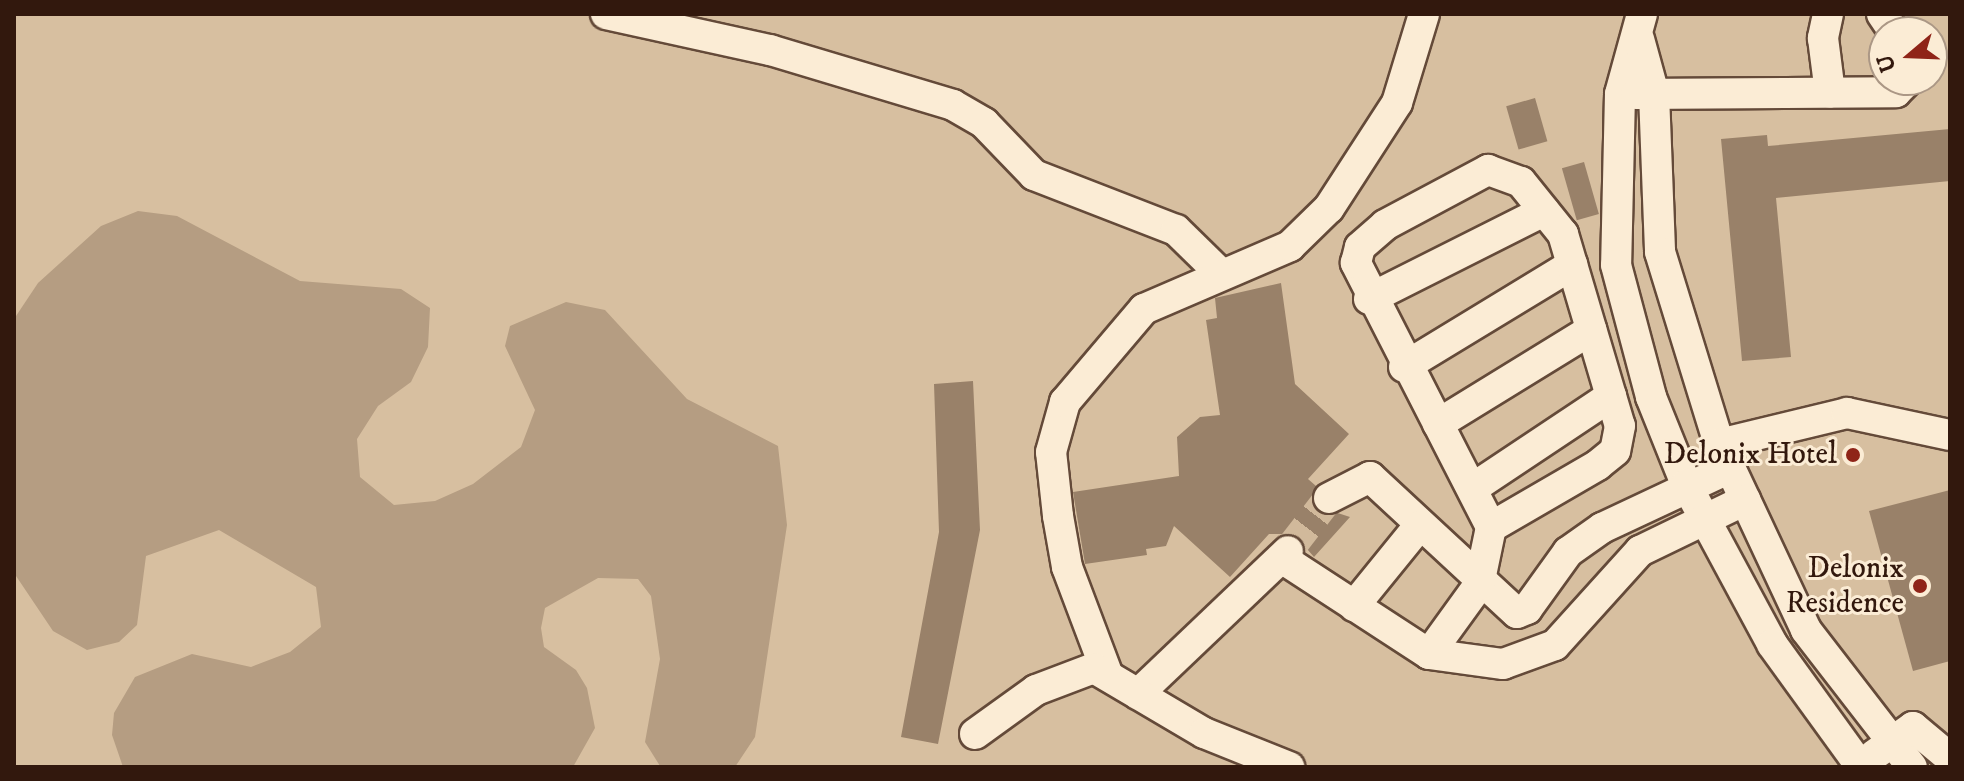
<!DOCTYPE html>
<style>
body{margin:0}
#map{position:relative;width:1964px;height:781px;overflow:hidden;background:#f9e1be;font-family:"IM FELL DW Pica",serif}
div>[style]{position:absolute}
[style*='--x']{left:calc(var(--x)*1px);top:calc(var(--y)*1px);width:calc(var(--w)*1px);rotate:calc(var(--a)*1deg)}
.green>*{inset:0;background:#d7bfa0}
.water>*{inset:0;background:#b59d82}
.building>*{inset:0;background:#998169;transform-origin:0 0}
.minor-tunnel>*{height:30px;margin-top:-15px;transform-origin:0;background:repeating-linear-gradient(90deg,#d1b99b 0 30px,transparent 0 45px)}
.roads{filter:drop-shadow(2px 0 #644a39) drop-shadow(-2px 0 #644a39) drop-shadow(0 2px #644a39) drop-shadow(0 -2px #644a39)}
.minor>*{height:30px;margin:-15px;padding:0 15px;transform-origin:15px;border-radius:15px;background:#fbecd5}
.dots>*{width:22px;height:22px;translate:-50% -50%;box-sizing:border-box;border:4px solid #fbecd5;border-radius:50%}
span{translate:-50% -50%;white-space:nowrap;text-align:center;line-height:1.15;-webkit-text-stroke:6px #fbecd5;paint-order:stroke}
.poi-label{font-size:30px;color:#32180d}
.right{translate:-100% -50%;text-align:right}
.frame{position:absolute;inset:0;border:16px solid #32180d;pointer-events:none}
.north{position:absolute;left:1868px;top:16px;width:80px;height:80px;box-sizing:border-box;background:#fbecd5;border:2px solid #ab9785;border-radius:50%;rotate:251deg;font-size:22px;font-weight:700;line-height:32px;text-align:center;color:#32180d}
.north::after{content:'';display:block;margin:auto;width:28px;height:36px;background:#8f2418;clip-path:polygon(50% 0,100% 100%,50% 72%,0 100%)}
</style>
<div id="map">
<div class="green">
<div style="clip-path:polygon(evenodd,14px 14px,1950px 14px,1950px 767px,14px 767px,14px 14px,1884px 32px,1932px 32px,1932px 80px,1884px 80px,1884px 32px)"></div>
</div>
<div class="water">
<div style="clip-path:polygon(138px 211px,177px 216px,300px 281px,401px 289px,430px 308px,428px 347px,411px 382px,378px 406px,357px 439px,360px 477px,394px 505px,435px 501px,473px 484px,521px 447px,535px 410px,505px 346px,510px 326px,566px 302px,605px 310px,687px 399px,778px 446px,787px 525px,755px 737px,735px 767px,660px 766px,645px 742px,660px 659px,651px 596px,638px 579px,598px 578px,545px 608px,541px 628px,544px 647px,576px 670px,587px 688px,595px 728px,573px 767px,123px 767px,112px 735px,114px 713px,135px 677px,192px 654px,251px 667px,290px 652px,321px 627px,316px 587px,219px 530px,146px 556px,137px 625px,119px 642px,87px 650px,53px 631px,14px 573px,14px 319px,38px 283px,101px 226px)"></div>
</div>
<div class="building">
<div style="left:1535px;top:98px;width:45px;height:30px;rotate:74deg"></div>
<div style="clip-path:polygon(1950px 129px,1950px 181px,1776px 198px,1791px 357px,1742px 361px,1721px 139px,1767px 135px,1768px 146px)"></div>
<div style="left:1584px;top:162px;width:54px;height:23px;rotate:74deg"></div>
<div style="clip-path:polygon(1281px 283px,1295px 384px,1349px 434px,1308px 479px,1316px 486px,1313px 505px,1350px 517px,1314px 557px,1294px 534px,1269px 534px,1230px 577px,1174px 526px,1166px 546px,1146px 549px,1147px 555px,1085px 564px,1073px 492px,1179px 476px,1177px 437px,1200px 417px,1220px 415px,1206px 320px,1217px 318px,1215px 298px)"></div>
<div style="clip-path:polygon(973px 381px,980px 530px,938px 744px,901px 737px,939px 532px,934px 384px)"></div>
<div style="clip-path:polygon(1950px 490px,1950px 661px,1913px 671px,1869px 511px)"></div>
</div>
<div class="minor-tunnel">
<div style="--x:1288;--y:551;--w:67;--a:-52.3"></div>
</div>
<div class="roads">
<div class="minor">
<div style="--x:606;--y:14;--w:168;--a:12.4"></div>
<div style="--x:770;--y:50;--w:191;--a:16.7"></div>
<div style="--x:953;--y:105;--w:36;--a:30"></div>
<div style="--x:984;--y:123;--w:72;--a:46.1"></div>
<div style="--x:1034;--y:175;--w:152;--a:21.2"></div>
<div style="--x:1176;--y:230;--w:63;--a:44.4"></div>
<div style="--x:1642;--y:14;--w:83;--a:105.4"></div>
<div style="--x:1620;--y:94;--w:171;--a:91.3"></div>
<div style="--x:1616;--y:265;--w:137;--a:75.1"></div>
<div style="--x:1651;--y:397;--w:94;--a:68.1"></div>
<div style="--x:1686;--y:484;--w:182;--a:61.7"></div>
<div style="--x:1772;--y:644;--w:152;--a:54.1"></div>
<div style="--x:1828;--y:14;--w:25;--a:102"></div>
<div style="--x:1823;--y:38;--w:55;--a:82.7"></div>
<div style="--x:1882;--y:14;--w:22;--a:56"></div>
<div style="--x:1639;--y:39;--w:57;--a:74.7"></div>
<div style="--x:1654;--y:94;--w:158;--a:87.8"></div>
<div style="--x:1660;--y:252;--w:201;--a:72.9"></div>
<div style="--x:1719;--y:444;--w:205;--a:64.9"></div>
<div style="--x:1806;--y:630;--w:173;--a:52.3"></div>
<div style="--x:1636;--y:94;--w:260;--a:-0.4"></div>
<div style="--x:1896;--y:92;--w:17;--a:-45"></div>
<div style="--x:1369;--y:299;--w:196;--a:-26.7"></div>
<div style="--x:1404;--y:367;--w:197;--a:-31.3"></div>
<div style="--x:1438;--y:424;--w:180;--a:-31.6"></div>
<div style="--x:1719;--y:444;--w:132;--a:-13.6"></div>
<div style="--x:1847;--y:413;--w:105;--a:12.1"></div>
<div style="--x:1473;--y:488;--w:166;--a:-33.7"></div>
<div style="--x:1329;--y:498;--w:46;--a:-27.1"></div>
<div style="--x:1370;--y:477;--w:200;--a:42.8"></div>
<div style="--x:1517;--y:613;--w:11;--a:-22"></div>
<div style="--x:1527;--y:609;--w:70;--a:-54.3"></div>
<div style="--x:1568;--y:552;--w:42;--a:-35.2"></div>
<div style="--x:1602;--y:528;--w:141;--a:-25.1"></div>
<div style="--x:1283;--y:559;--w:174;--a:33.1"></div>
<div style="--x:1429;--y:654;--w:75;--a:7.7"></div>
<div style="--x:1503;--y:664;--w:55;--a:-20.1"></div>
<div style="--x:1555;--y:645;--w:127;--a:-47.9"></div>
<div style="--x:1640;--y:551;--w:117;--a:-25.9"></div>
<div style="--x:1354;--y:606;--w:103;--a:-50.9"></div>
<div style="--x:1429;--y:654;--w:85;--a:-54.1"></div>
<div style="--x:1479;--y:585;--w:59;--a:-78.3"></div>
<div style="--x:1491;--y:527;--w:297;--a:-117.1"></div>
<div style="--x:1356;--y:263;--w:16;--a:-76"></div>
<div style="--x:1360;--y:247;--w:33;--a:-41"></div>
<div style="--x:1385;--y:225;--w:117;--a:-28.1"></div>
<div style="--x:1488;--y:170;--w:35;--a:20"></div>
<div style="--x:1521;--y:182;--w:67;--a:51.1"></div>
<div style="--x:1563;--y:234;--w:200;--a:73.5"></div>
<div style="--x:1620;--y:426;--w:25;--a:101"></div>
<div style="--x:1615;--y:451;--w:22;--a:141"></div>
<div style="--x:1598;--y:465;--w:124;--a:149.9"></div>
<div style="--x:1107;--y:673;--w:113;--a:-110.7"></div>
<div style="--x:1067;--y:567;--w:52;--a:-100"></div>
<div style="--x:1058;--y:516;--w:64;--a:-96.2"></div>
<div style="--x:1051;--y:452;--w:52;--a:-74.4"></div>
<div style="--x:1065;--y:402;--w:122;--a:-49.7"></div>
<div style="--x:1144;--y:309;--w:159;--a:-23.3"></div>
<div style="--x:1290;--y:246;--w:54;--a:-44.3"></div>
<div style="--x:1329;--y:208;--w:125;--a:-57.1"></div>
<div style="--x:1397;--y:103;--w:93;--a:-73.1"></div>
<div style="--x:1138;--y:694;--w:207;--a:-43.6"></div>
<div style="--x:975;--y:734;--w:75;--a:-35.8"></div>
<div style="--x:1036;--y:690;--w:62;--a:-20.8"></div>
<div style="--x:1094;--y:668;--w:128;--a:30.6"></div>
<div style="--x:1204;--y:733;--w:92;--a:21.8"></div>
<div style="--x:1874;--y:755;--w:48;--a:-35.7"></div>
<div style="--x:1913;--y:727;--w:48;--a:40"></div>
</div>
</div>
<div class="dots">
<div style="left:1853px;top:455px;background:#8f2418"></div>
<div style="left:1920px;top:586px;background:#8f2418"></div>
</div>
<div class="poi-label">
<span class="right" style="left:1837px;top:455px">Delonix Hotel</span>
<span class="right" style="left:1904px;top:586px">Delonix<br>Residence</span>
</div>
<div class="frame"></div>
<div class="north">U</div>
</div>
